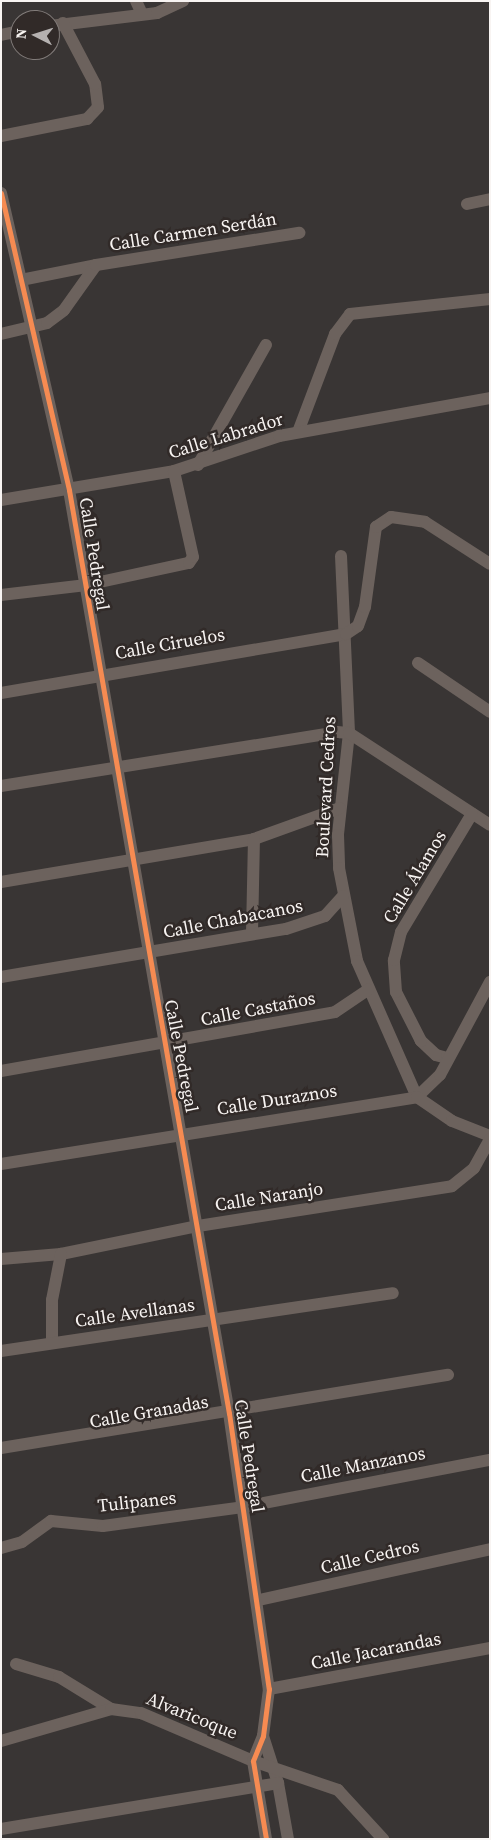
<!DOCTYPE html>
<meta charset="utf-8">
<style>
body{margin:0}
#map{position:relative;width:491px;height:1840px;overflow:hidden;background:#393534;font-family:"Source Serif 4",serif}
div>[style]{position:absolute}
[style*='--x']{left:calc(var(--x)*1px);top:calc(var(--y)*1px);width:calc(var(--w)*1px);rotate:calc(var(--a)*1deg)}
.minor>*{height:12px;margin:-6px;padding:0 6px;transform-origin:6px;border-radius:6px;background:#6c625d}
.cycleway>*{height:5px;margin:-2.5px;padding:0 2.5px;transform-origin:2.5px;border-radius:2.5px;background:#f68b52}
span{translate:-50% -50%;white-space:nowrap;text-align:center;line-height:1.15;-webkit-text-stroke:5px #312a28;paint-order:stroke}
.street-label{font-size:18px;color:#f8f4f2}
.frame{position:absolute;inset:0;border:2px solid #f8f4f2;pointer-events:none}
.north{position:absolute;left:10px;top:10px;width:50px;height:50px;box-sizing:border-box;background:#312a28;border:1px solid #817b79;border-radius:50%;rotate:275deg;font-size:14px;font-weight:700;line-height:20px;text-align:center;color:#f8f4f2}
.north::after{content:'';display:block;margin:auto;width:18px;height:22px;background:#b5b1b0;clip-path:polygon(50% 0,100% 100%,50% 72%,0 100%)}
</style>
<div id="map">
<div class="minor">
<div style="--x:136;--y:1;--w:14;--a:65"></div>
<div style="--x:50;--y:26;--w:108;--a:-6.9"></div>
<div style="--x:157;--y:13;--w:29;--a:-25"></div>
<div style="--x:1;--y:35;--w:19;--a:-12"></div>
<div style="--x:1;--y:136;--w:88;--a:-11.2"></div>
<div style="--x:87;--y:119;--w:16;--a:-47"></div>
<div style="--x:98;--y:107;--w:23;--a:-97"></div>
<div style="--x:95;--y:84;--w:69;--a:-117.7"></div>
<div style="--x:1;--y:193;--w:305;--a:77.1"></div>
<div style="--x:69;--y:490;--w:937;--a:80.17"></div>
<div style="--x:229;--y:1413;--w:279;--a:81.8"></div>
<div style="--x:269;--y:1689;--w:47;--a:97.3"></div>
<div style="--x:263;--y:1736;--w:27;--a:112"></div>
<div style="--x:253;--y:1761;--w:79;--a:80.5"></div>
<div style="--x:467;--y:204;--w:24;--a:-12"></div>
<div style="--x:21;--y:280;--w:76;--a:-11.3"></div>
<div style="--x:1;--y:334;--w:47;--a:-13.4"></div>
<div style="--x:47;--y:323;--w:21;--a:-37"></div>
<div style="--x:64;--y:310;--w:55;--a:-54.6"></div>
<div style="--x:96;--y:265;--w:206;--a:-9"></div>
<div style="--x:298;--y:432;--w:105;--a:-69.3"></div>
<div style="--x:335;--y:334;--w:25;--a:-53"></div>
<div style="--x:350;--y:314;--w:141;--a:-6.1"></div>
<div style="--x:198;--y:465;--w:138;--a:-60.5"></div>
<div style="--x:1;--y:500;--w:175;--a:-9.5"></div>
<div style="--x:174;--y:471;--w:111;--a:-18.4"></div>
<div style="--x:279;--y:436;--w:214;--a:-10.2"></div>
<div style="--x:341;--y:556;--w:177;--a:87.4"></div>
<div style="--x:349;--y:733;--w:103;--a:96.2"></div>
<div style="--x:338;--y:835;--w:33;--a:88"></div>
<div style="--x:339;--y:868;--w:95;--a:79"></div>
<div style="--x:357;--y:961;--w:149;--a:66.2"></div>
<div style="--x:1;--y:595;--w:86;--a:-6.7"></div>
<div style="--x:86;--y:585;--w:105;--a:-12.1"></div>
<div style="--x:189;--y:563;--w:7;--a:-56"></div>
<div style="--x:193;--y:557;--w:88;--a:-102.5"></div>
<div style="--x:418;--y:663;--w:87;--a:34.2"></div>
<div style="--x:1;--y:693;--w:350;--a:-9.7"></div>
<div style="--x:346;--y:634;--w:14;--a:-34"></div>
<div style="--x:358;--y:626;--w:20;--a:-70"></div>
<div style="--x:365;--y:607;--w:81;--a:-82.2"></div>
<div style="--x:376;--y:527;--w:18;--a:-34"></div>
<div style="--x:391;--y:517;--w:34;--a:8"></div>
<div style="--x:425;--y:522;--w:77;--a:32.9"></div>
<div style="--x:1;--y:786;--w:340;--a:-9.1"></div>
<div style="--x:337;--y:732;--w:12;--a:5"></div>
<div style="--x:349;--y:733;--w:168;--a:33.1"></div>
<div style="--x:1;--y:882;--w:257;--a:-9.6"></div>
<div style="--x:254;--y:839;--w:91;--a:-19.8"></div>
<div style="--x:252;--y:933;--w:94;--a:-88.8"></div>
<div style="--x:1;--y:977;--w:289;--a:-9.6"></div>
<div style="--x:286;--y:929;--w:41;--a:-18.4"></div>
<div style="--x:325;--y:916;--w:27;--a:-48"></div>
<div style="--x:447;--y:1058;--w:11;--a:-165"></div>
<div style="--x:436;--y:1055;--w:21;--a:-137"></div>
<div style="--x:421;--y:1041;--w:55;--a:-117"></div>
<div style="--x:396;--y:992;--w:32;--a:-94"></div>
<div style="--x:394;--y:960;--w:29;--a:-76"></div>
<div style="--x:401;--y:932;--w:138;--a:-59"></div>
<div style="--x:1;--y:1071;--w:339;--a:-10"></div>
<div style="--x:335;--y:1012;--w:40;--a:-34"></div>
<div style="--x:417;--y:1097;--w:32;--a:-44"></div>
<div style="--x:440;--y:1075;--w:106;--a:-61.7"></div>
<div style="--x:1;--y:1164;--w:421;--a:-9.1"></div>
<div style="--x:417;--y:1097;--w:42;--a:34.4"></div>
<div style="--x:452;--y:1121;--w:41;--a:21.5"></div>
<div style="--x:1;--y:1259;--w:60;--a:-4.8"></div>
<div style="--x:61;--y:1254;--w:140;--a:-11.6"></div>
<div style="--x:198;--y:1226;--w:257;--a:-8.9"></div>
<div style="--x:452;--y:1186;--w:28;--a:-39"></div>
<div style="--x:474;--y:1168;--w:33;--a:-61"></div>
<div style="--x:52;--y:1343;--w:43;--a:-90"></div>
<div style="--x:52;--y:1300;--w:47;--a:-78.9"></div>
<div style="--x:1;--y:1351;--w:396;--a:-8.4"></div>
<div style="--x:1;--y:1448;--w:453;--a:-9.3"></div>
<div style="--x:1;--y:1548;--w:22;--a:-16"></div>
<div style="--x:22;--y:1542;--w:36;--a:-36"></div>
<div style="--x:51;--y:1521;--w:52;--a:5.5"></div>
<div style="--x:103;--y:1526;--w:141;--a:-7.7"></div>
<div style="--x:243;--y:1507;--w:251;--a:-10.8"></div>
<div style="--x:259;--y:1600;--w:237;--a:-12.4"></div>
<div style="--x:16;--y:1664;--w:45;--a:16.8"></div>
<div style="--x:59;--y:1677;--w:61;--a:31.6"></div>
<div style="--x:269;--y:1689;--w:225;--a:-10.5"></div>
<div style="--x:263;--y:1736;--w:49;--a:72.3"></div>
<div style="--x:278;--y:1783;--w:57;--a:79.9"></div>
<div style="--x:1;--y:1741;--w:115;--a:-16.2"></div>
<div style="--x:111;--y:1709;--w:30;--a:8"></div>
<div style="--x:141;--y:1713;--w:122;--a:23.2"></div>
<div style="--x:253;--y:1761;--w:90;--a:18.8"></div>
<div style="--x:338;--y:1790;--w:67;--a:47.4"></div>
<div style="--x:1;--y:1829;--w:281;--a:-9.4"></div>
</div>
<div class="cycleway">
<div style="--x:1;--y:193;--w:305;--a:77.1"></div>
<div style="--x:69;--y:490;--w:937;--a:80.17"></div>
<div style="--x:229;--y:1413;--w:279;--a:81.8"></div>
<div style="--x:269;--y:1689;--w:47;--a:97.3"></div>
<div style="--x:263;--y:1736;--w:27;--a:112"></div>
<div style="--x:253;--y:1761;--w:79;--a:80.5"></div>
</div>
<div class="street-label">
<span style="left:193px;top:232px;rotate:-9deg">Calle Carmen Serdán</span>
<span style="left:226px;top:436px;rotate:-17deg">Calle Labrador</span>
<span style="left:94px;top:554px;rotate:81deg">Calle Pedregal</span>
<span style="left:170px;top:644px;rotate:-10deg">Calle Ciruelos</span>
<span style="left:326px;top:787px;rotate:-87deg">Boulevard Cedros</span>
<span style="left:415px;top:877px;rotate:-59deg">Calle Álamos</span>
<span style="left:233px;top:919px;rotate:-11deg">Calle Chabacanos</span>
<span style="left:258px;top:1009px;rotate:-11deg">Calle Castaños</span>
<span style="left:181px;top:1056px;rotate:79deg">Calle Pedregal</span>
<span style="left:277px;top:1100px;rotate:-9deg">Calle Duraznos</span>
<span style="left:269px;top:1197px;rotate:-9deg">Calle Naranjo</span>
<span style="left:135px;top:1313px;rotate:-8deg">Calle Avellanas</span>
<span style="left:149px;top:1412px;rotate:-10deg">Calle Granadas</span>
<span style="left:249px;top:1456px;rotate:81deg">Calle Pedregal</span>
<span style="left:363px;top:1465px;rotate:-11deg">Calle Manzanos</span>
<span style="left:137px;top:1502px;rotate:-6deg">Tulipanes</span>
<span style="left:370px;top:1557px;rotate:-13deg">Calle Cedros</span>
<span style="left:376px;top:1651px;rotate:-11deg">Calle Jacarandas</span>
<span style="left:192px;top:1716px;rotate:22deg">Alvaricoque</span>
</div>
<div class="frame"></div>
<div class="north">N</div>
</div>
